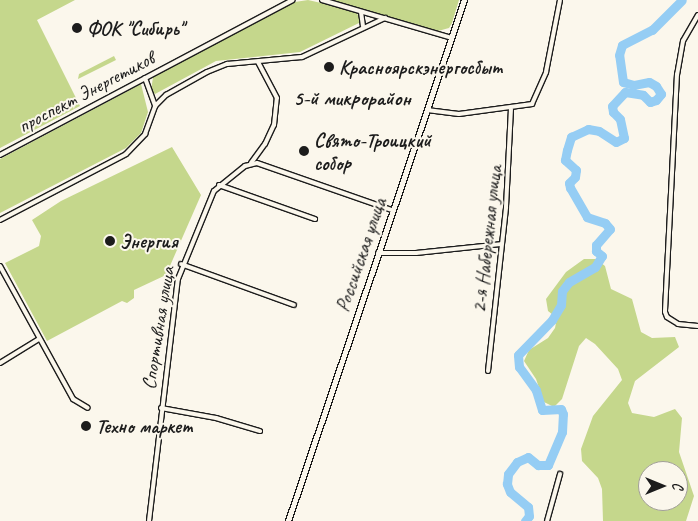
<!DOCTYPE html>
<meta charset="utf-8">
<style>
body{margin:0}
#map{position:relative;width:698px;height:521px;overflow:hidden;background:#fbf7ec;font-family:Caveat,sans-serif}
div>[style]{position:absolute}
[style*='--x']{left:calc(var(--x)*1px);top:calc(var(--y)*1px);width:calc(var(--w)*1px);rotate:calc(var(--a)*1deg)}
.green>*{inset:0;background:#c5d78c}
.river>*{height:9px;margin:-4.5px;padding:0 4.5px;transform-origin:4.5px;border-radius:4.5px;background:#95cdf4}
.roads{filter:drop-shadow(1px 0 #1c1c1c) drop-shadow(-1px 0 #1c1c1c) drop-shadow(0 1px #1c1c1c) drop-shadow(0 -1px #1c1c1c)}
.minor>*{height:4px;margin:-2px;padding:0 2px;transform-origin:2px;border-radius:2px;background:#fbf7ec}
.tertiary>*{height:4.5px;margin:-2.25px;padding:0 2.25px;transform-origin:2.25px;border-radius:2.25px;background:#fbf7ec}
.dots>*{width:14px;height:14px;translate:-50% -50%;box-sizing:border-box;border:2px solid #fbf7ec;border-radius:50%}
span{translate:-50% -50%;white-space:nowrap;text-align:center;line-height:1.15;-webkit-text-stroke:4px #fbf7ec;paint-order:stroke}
.poi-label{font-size:20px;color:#1c1c1c;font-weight:700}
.left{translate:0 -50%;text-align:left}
.street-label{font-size:20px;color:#1c1c1c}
.neighbourhood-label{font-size:21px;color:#1c1c1c;font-weight:700}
.north{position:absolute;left:638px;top:461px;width:50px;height:50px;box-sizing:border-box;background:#fbf7ec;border:1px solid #a29f99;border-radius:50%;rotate:90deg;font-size:14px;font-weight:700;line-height:20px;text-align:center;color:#1c1c1c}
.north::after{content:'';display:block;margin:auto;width:18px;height:22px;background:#1c1c1c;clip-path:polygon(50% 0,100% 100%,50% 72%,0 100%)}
</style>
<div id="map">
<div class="green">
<div style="clip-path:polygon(0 0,75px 0,37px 20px,80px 106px,0 148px)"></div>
<div style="clip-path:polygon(308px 0,356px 11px,361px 22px,300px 52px,216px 61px,155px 94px,151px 91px,153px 77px,295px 2px)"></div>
<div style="clip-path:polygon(331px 0,459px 0,452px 23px,449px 28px,438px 31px)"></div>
<div style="clip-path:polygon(114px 56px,116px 60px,78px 79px,79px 74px)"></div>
<div style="clip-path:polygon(141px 84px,148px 112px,141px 133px,126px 148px,0 213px,0 159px)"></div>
<div style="clip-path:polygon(172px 147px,201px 195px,166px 275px,134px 290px,134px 298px,127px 303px,122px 301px,47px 341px,5px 263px,39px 246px,41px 236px,32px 220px,61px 201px)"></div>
<div style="clip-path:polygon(evenodd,584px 259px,596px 259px,605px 266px,611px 289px,632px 299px,641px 332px,652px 338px,675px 337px,679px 347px,635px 381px,628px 403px,632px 413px,654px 417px,675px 409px,682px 418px,679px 452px,694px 496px,686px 521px,603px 521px,602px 489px,598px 478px,582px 461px,581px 449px,593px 416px,622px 380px,618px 369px,595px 344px,586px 338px,579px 346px,562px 399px,554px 407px,544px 402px,536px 379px,524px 361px,529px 350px,548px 338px,555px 328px,557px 318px,548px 311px,546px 299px,566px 272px,584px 259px,648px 471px,678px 471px,678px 501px,648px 501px,648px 471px)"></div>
</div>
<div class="river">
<div style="--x:525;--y:521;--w:6;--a:-51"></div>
<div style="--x:529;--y:516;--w:9;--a:-96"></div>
<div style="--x:528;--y:507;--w:23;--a:-140"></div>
<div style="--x:510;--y:492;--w:9;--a:-111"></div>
<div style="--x:507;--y:484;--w:10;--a:-84"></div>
<div style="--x:508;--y:474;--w:15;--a:-53"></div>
<div style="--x:517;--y:462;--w:12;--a:-24"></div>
<div style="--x:528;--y:457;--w:13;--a:39"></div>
<div style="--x:538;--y:465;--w:10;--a:0"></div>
<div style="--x:548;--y:465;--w:36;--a:-67"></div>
<div style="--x:562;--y:432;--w:18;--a:-87"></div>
<div style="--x:563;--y:414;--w:5;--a:-112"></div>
<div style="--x:561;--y:409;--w:19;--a:177"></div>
<div style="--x:542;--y:410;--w:21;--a:-107"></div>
<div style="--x:536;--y:390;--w:29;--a:-126"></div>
<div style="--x:519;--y:367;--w:12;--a:-95"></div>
<div style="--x:518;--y:355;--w:49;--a:-45.8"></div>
<div style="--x:552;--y:320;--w:17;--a:-59"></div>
<div style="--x:561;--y:305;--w:14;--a:-86"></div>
<div style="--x:562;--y:291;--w:11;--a:-52"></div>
<div style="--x:569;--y:282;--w:30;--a:-30"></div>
<div style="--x:595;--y:267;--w:13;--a:-58"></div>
<div style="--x:602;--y:256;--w:8;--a:-140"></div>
<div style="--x:596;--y:251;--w:6;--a:-90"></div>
<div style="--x:596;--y:245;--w:21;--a:-49"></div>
<div style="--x:610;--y:229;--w:8;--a:-130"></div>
<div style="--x:605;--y:223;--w:19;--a:-162"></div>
<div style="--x:587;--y:217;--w:34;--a:-120"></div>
<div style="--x:570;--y:188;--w:5;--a:-101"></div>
<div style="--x:569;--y:183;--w:8;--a:-45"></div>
<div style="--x:575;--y:177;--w:7;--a:-82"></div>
<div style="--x:576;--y:170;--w:15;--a:-138"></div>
<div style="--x:565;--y:160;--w:10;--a:-79"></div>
<div style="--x:567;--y:150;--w:14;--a:-73"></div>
<div style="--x:571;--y:137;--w:19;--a:-25"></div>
<div style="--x:588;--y:129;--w:11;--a:10"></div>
<div style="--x:599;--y:131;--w:20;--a:33"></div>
<div style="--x:616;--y:142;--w:9;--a:-27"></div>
<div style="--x:624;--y:138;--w:19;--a:-102"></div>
<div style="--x:620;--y:119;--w:10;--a:-135"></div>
<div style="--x:613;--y:112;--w:6;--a:-99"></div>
<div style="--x:612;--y:106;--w:19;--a:-47"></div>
<div style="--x:625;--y:92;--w:18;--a:9"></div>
<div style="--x:643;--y:95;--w:10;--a:45"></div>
<div style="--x:650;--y:102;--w:6;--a:-18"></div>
<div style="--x:656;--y:100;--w:8;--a:-50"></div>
<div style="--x:661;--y:94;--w:9;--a:-122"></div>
<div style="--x:656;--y:86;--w:8;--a:-150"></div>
<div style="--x:649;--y:82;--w:15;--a:169"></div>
<div style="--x:634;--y:85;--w:11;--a:-165"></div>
<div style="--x:623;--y:82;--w:27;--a:-98"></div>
<div style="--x:619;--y:55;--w:10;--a:-73"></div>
<div style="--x:622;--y:45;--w:34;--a:-27"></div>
<div style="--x:652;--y:30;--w:42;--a:-45"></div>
</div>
<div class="roads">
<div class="minor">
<div style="--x:322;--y:0;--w:135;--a:16.3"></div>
<div style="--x:361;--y:12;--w:14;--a:82"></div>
<div style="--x:698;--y:15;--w:30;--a:120"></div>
<div style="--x:683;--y:41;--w:34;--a:100"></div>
<div style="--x:677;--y:74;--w:238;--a:92.9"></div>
<div style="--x:665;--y:312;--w:5;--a:68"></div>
<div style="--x:667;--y:317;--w:13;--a:32"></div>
<div style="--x:678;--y:324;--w:20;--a:6"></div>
<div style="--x:145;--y:78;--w:30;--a:70"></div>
<div style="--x:427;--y:110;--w:32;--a:7"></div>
<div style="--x:459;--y:114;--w:74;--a:-7.8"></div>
<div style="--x:532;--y:104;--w:35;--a:-66"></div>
<div style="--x:546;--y:72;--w:73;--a:-79"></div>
<div style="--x:0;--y:155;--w:331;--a:-27.9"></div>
<div style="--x:251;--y:163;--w:24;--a:-54"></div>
<div style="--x:265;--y:144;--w:21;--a:-65"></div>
<div style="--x:274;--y:125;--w:27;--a:-84"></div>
<div style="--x:277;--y:98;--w:41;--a:-117.8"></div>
<div style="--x:219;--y:185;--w:102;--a:19.5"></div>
<div style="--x:0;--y:220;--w:142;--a:-27.6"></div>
<div style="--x:126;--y:154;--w:28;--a:-46"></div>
<div style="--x:145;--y:134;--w:30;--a:-70"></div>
<div style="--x:155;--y:106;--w:16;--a:-45"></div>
<div style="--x:166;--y:95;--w:47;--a:-29.3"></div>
<div style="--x:207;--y:72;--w:22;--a:-22"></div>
<div style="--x:227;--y:64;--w:75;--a:-5.3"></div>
<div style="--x:302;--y:57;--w:92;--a:-25.2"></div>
<div style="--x:378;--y:253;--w:38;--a:0"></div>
<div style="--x:416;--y:253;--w:85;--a:-6"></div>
<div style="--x:181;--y:264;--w:120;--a:19.9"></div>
<div style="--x:0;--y:266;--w:152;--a:61.2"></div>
<div style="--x:73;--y:399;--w:17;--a:31"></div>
<div style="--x:0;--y:363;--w:46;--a:-31.6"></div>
<div style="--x:488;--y:371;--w:165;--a:-83.7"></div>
<div style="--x:506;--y:207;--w:98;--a:-87.1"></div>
<div style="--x:161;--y:408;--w:56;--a:10.3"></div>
<div style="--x:216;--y:418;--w:46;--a:16.5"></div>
<div style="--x:149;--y:521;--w:244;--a:-83.2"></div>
<div style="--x:178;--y:279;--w:95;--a:-67.8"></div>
<div style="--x:214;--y:191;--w:40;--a:-39"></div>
<div style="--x:245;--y:166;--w:12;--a:-14"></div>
<div style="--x:257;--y:163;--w:143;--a:19.2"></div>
<div style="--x:547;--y:521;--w:49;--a:-74.5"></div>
</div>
<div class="tertiary">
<div style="--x:288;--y:521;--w:550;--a:-71.33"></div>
</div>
</div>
<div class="dots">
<div style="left:77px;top:28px;background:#1c1c1c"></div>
<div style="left:329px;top:67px;background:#1c1c1c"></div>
<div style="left:304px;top:151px;background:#1c1c1c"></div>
<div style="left:110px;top:241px;background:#1c1c1c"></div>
<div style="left:86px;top:426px;background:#1c1c1c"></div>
</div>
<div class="poi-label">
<span class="left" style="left:87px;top:28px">ФОК "Сибирь"</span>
<span class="left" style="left:339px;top:67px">Красноярскэнергосбыт</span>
<span class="left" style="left:314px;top:152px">Свято-Троицкий<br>собор</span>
<span class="left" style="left:120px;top:241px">Энергия</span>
<span class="left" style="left:96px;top:426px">Техно маркет</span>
</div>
<div class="street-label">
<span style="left:86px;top:92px;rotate:-28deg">проспект Энергетиков</span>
<span style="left:487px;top:239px;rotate:-84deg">2-я Набережная улица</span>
<span style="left:361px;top:255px;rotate:-71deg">Российская улица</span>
<span style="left:158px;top:328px;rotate:-81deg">Спортивная улица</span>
</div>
<div class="neighbourhood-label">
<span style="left:352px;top:98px">5-й микрорайон</span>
</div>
<div class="north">С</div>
</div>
